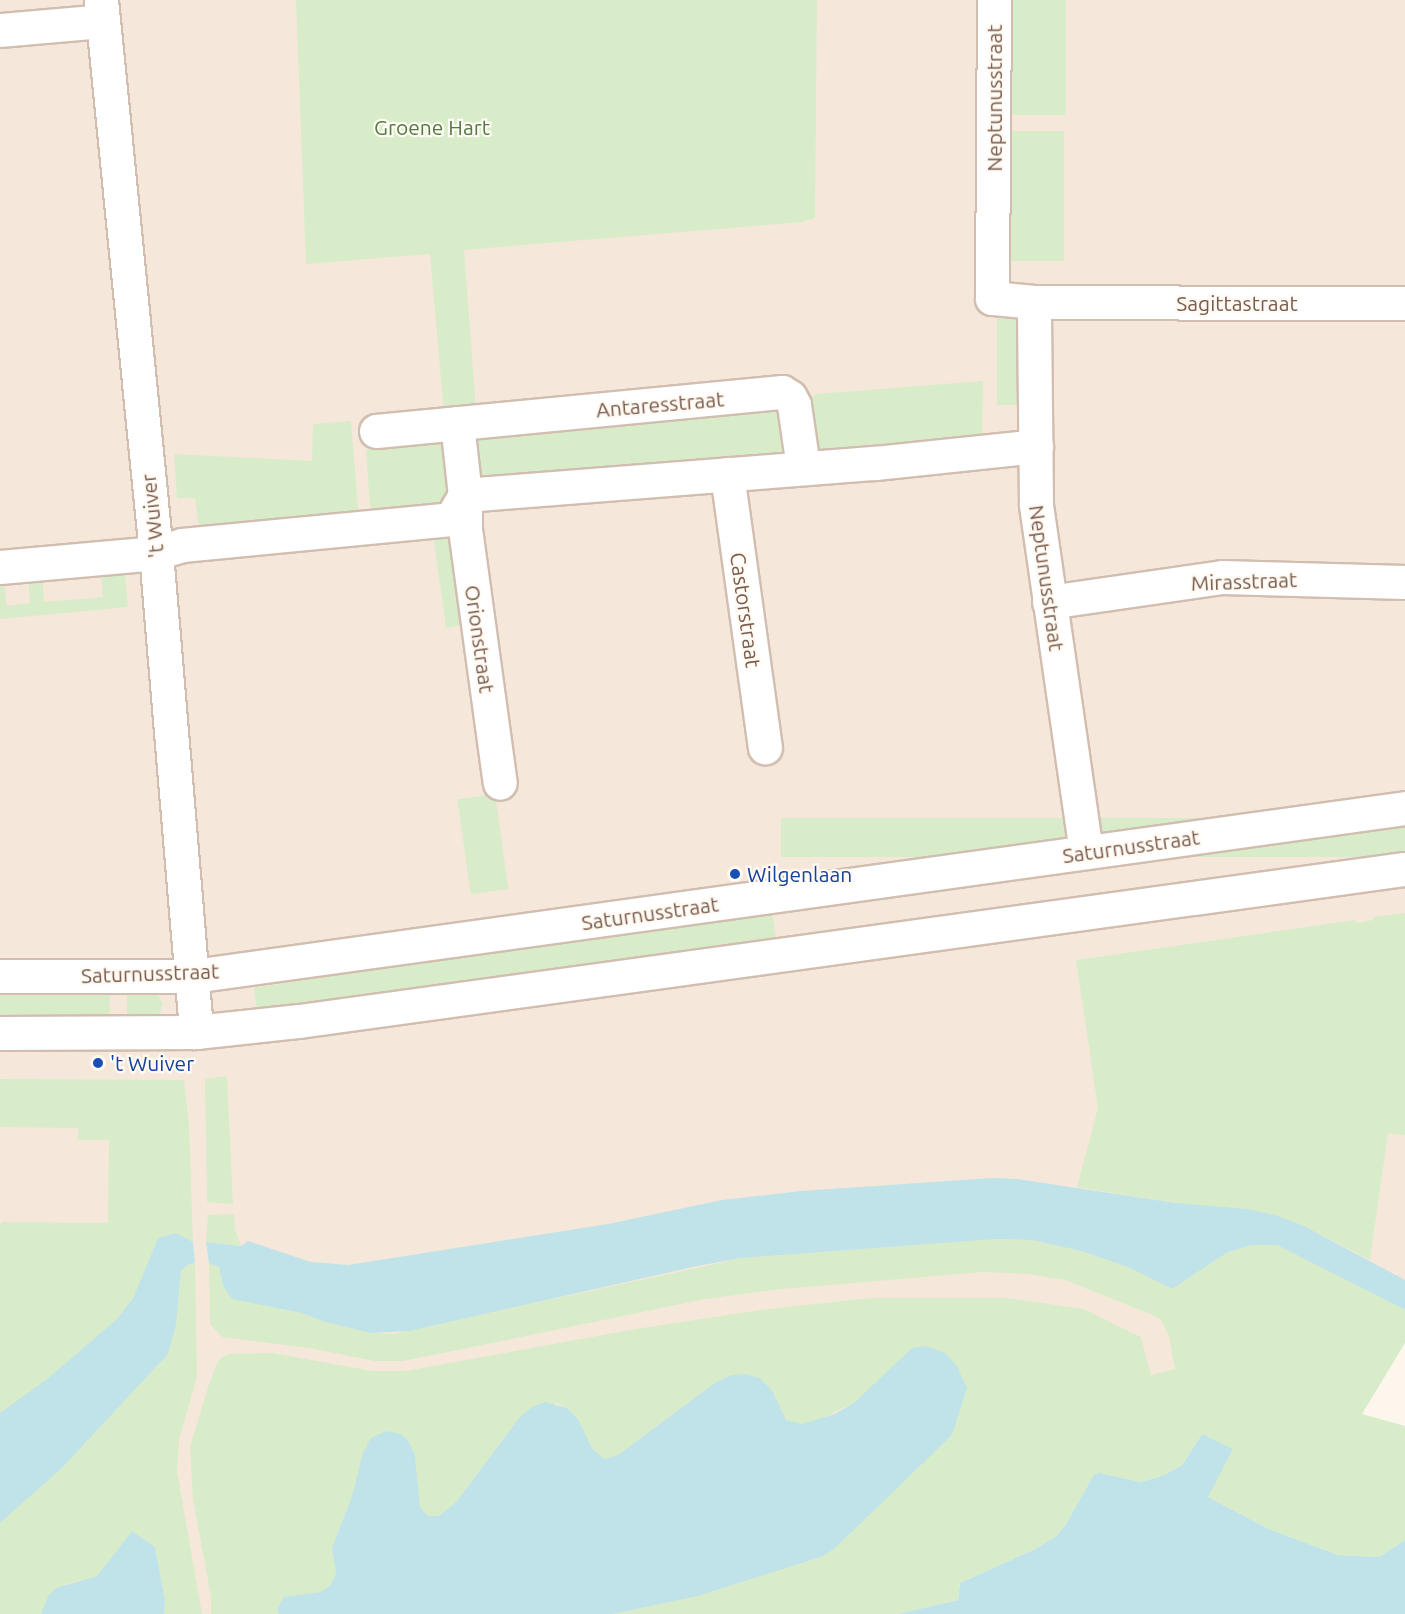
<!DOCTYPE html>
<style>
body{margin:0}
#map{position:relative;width:1405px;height:1614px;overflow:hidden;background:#fdf6ec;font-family:Ubuntu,sans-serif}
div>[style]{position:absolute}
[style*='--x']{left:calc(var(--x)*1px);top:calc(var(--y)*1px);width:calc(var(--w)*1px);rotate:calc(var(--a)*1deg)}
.residential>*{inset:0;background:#f5e8da}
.green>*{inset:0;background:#d8ecc9;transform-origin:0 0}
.water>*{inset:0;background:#bfe3e8}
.roads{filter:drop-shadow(2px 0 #d1beb0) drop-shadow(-2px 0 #d1beb0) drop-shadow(0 2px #d1beb0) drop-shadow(0 -2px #d1beb0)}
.street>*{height:33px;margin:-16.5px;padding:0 16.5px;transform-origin:16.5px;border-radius:16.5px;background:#fff}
.secondary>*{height:33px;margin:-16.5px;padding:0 16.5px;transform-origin:16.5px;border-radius:16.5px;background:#fff}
.dots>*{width:16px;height:16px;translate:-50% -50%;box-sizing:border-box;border:3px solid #fffaf3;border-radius:50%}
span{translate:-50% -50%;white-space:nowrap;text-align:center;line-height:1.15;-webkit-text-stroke:4.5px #fffaf3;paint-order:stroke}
.street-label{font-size:21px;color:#7a5c4d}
.park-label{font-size:21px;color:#537a41}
.transit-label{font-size:21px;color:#164399}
.left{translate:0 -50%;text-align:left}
</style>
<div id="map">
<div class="residential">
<div style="clip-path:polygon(0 0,1405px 0,1405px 1298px,1351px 1283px,822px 1614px,0 1614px)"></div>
</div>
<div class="green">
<div style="clip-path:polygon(296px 0,817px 0,815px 218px,802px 222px,464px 250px,476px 410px,444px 413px,430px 254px,306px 264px)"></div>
<div style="left:1009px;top:0;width:57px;height:115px"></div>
<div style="left:1008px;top:131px;width:56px;height:130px"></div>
<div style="left:997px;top:316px;width:27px;height:89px"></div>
<div style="clip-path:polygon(983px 381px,982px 435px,811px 450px,807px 404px,816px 394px)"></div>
<div style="clip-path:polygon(774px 409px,783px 416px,787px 452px,479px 479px,470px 472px,476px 435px)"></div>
<div style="clip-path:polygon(351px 421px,359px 520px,200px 535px,195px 498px,177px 498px,174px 454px,312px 461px,313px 424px)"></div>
<div style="clip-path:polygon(438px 438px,445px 445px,449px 489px,437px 507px,379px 513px,370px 506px,366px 452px,373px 444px)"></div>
<div style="clip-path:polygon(433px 533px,450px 537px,469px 624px,446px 628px)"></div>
<div style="clip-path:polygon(124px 564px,128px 607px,0 619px,0 584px,4px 583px,7px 606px,30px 603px,28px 573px,42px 572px,44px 602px,103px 597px,100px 566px)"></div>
<div style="left:495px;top:794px;width:96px;height:38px;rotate:82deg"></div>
<div style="left:1405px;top:818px;width:39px;height:624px;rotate:90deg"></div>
<div style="left:771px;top:906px;width:37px;height:524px;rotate:81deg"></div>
<div style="clip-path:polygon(1405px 913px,1405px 1135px,1388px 1133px,1370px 1260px,1304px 1226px,1248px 1209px,1176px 1203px,1077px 1187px,1098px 1108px,1076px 960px,1355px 920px,1356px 923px,1373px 920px,1373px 917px)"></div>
<div style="left:0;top:985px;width:110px;height:38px;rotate:1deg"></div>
<div style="clip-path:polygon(127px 986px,156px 990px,163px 1004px,158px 1017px,127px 1023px)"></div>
<div style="clip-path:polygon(227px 1076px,233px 1204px,207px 1202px,205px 1079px)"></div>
<div style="clip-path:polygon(0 1079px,184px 1080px,189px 1125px,193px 1242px,176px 1233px,158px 1238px,133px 1298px,117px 1319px,47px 1379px,0 1413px,0 1226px,2px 1222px,108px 1223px,109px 1140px,78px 1140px,78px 1128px,0 1127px)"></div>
<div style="clip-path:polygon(234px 1214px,235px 1229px,241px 1246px,206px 1242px,208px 1215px)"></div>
<div style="clip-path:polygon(997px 1239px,1032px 1240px,1081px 1251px,1128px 1267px,1172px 1289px,1228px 1252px,1252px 1245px,1277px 1245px,1405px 1310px,1405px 1343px,1362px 1414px,1405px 1426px,1405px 1540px,1379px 1557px,1338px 1555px,1267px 1528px,1208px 1497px,1202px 1434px,1182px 1465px,1164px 1475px,1141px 1482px,1100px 1473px,1094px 1474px,1065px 1526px,1055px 1537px,1035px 1549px,960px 1583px,958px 1600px,897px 1614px,613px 1614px,698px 1596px,821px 1557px,952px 1435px,912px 1349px,855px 1402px,817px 1421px,802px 1424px,786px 1420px,773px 1392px,732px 1375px,716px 1382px,618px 1455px,603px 1459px,592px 1448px,578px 1419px,567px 1408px,557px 1403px,519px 1418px,457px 1501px,439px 1516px,428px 1516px,420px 1507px,415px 1455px,408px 1440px,363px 1454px,352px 1496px,332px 1548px,336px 1573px,330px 1586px,320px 1592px,284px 1597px,278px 1609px,279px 1614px,211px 1614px,211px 1597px,193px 1499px,190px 1447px,209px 1384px,217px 1363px,222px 1357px,229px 1354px,273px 1353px,372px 1371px,406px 1371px,636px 1329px,760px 1310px,871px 1298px,1008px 1298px,1083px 1309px,1141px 1337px,1151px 1375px,1175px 1369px,1169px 1336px,1161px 1320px,1155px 1316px,1065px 1280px,1028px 1274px,983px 1272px,782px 1289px,705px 1299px,458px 1350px,402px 1361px,375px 1361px,309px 1348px,222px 1337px,210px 1324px,209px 1263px,219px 1267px,223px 1286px,233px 1299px,302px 1313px,325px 1322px,371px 1333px,393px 1334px,742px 1258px)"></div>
<div style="clip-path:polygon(195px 1263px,197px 1377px,179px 1440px,177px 1471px,202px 1614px,164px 1614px,165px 1600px,155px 1547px,132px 1531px,97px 1576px,66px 1584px,41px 1614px,0 1614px,0 1523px,62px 1468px,168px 1354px,176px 1325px,181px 1271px,187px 1265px)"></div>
</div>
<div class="water">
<div style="clip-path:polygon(992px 1178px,1017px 1179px,1176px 1203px,1248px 1209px,1278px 1216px,1304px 1226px,1405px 1280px,1405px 1310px,1277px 1245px,1252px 1245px,1228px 1252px,1172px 1289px,1128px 1267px,1081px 1251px,1032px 1240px,997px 1239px,742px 1258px,697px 1266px,409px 1331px,371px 1333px,325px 1322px,302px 1313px,232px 1299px,223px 1286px,219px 1267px,209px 1263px,206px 1242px,241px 1246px,248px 1241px,311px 1262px,348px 1265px,608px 1224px,722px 1200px,801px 1191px)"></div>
<div style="clip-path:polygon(176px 1233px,193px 1242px,195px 1263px,187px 1265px,181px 1271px,176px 1325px,168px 1354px,62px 1468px,0 1523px,0 1413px,47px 1379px,117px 1319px,133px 1298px,158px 1238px)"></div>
<div style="clip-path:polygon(926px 1346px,945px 1353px,957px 1366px,967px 1388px,952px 1435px,834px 1549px,821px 1557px,698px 1596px,613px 1614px,279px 1614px,277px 1609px,284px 1597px,320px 1592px,330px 1586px,336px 1573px,332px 1548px,352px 1496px,363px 1453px,371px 1438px,386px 1431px,400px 1434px,408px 1440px,415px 1455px,420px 1507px,428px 1516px,439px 1516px,457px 1501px,519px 1418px,532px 1407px,545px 1402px,567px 1408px,578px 1419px,592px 1448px,604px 1459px,618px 1455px,716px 1382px,732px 1375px,746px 1374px,761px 1379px,773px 1392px,786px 1420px,802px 1424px,835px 1414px,855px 1402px,912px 1348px)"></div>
<div style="clip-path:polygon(1202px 1434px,1233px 1449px,1208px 1497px,1267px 1528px,1338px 1555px,1379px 1557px,1405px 1540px,1405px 1614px,897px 1614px,958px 1600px,960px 1583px,1035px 1549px,1055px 1537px,1065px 1526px,1094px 1474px,1100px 1473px,1141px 1482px,1164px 1475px,1182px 1465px)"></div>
<div style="clip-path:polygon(132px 1531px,155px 1547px,165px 1600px,164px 1614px,41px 1614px,48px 1596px,56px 1588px,97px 1576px)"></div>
</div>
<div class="roads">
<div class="street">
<div style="--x:101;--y:0;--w:556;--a:84.32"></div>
<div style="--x:156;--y:553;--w:481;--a:85.2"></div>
<div style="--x:994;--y:0;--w:298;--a:90.4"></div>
<div style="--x:992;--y:298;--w:42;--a:5.4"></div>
<div style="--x:0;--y:30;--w:103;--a:-5"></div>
<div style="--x:457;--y:423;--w:72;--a:83.7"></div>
<div style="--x:465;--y:495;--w:34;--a:90"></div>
<div style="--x:465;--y:529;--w:256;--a:82.2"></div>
<div style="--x:376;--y:431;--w:408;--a:-5.5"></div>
<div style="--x:782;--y:392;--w:9;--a:32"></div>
<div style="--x:790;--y:397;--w:9;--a:63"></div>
<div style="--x:794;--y:405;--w:63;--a:81.7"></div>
<div style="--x:727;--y:474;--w:276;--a:82.1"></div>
<div style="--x:465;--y:495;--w:411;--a:-4.5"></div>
<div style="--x:875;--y:463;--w:162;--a:-6"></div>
<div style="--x:0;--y:567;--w:157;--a:-5.1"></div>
<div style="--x:156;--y:553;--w:27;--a:-17"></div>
<div style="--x:182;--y:545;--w:270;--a:-5.5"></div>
<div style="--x:451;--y:519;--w:28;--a:-60"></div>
<div style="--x:1049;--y:602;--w:175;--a:-8.2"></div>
<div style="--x:1222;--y:577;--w:183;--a:1.6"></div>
<div style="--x:1086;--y:852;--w:352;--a:-98.2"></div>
<div style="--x:1036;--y:504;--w:202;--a:-90.6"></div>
<div style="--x:1034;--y:302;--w:371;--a:0.2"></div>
</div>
<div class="secondary">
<div style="--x:0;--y:976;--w:193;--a:0"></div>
<div style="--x:193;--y:976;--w:1224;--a:-7.89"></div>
<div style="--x:0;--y:1033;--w:196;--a:-0.3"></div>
<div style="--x:196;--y:1032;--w:104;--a:-6.1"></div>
<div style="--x:299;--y:1021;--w:1116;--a:-7.83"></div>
</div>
</div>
<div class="dots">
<div style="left:735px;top:874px;background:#1a4fb4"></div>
<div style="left:98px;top:1063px;background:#1a4fb4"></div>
</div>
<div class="street-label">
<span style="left:994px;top:98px;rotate:-90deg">Neptunusstraat</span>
<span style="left:1237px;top:303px">Sagittastraat</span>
<span style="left:660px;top:404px;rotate:-5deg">Antaresstraat</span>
<span style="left:152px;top:516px;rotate:-96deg">'t Wuiver</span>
<span style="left:1047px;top:578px;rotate:82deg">Neptunusstraat</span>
<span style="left:1244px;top:581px;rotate:-2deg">Mirasstraat</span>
<span style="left:746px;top:610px;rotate:82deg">Castorstraat</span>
<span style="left:480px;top:639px;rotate:82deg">Orionstraat</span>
<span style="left:1131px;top:846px;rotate:-8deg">Saturnusstraat</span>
<span style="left:650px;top:913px;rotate:-8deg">Saturnusstraat</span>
<span style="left:150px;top:973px;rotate:-2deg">Saturnusstraat</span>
</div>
<div class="park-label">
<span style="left:432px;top:127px">Groene Hart</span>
</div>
<div class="transit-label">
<span class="left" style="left:747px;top:874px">Wilgenlaan</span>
<span class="left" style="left:110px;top:1063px">'t Wuiver</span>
</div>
</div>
